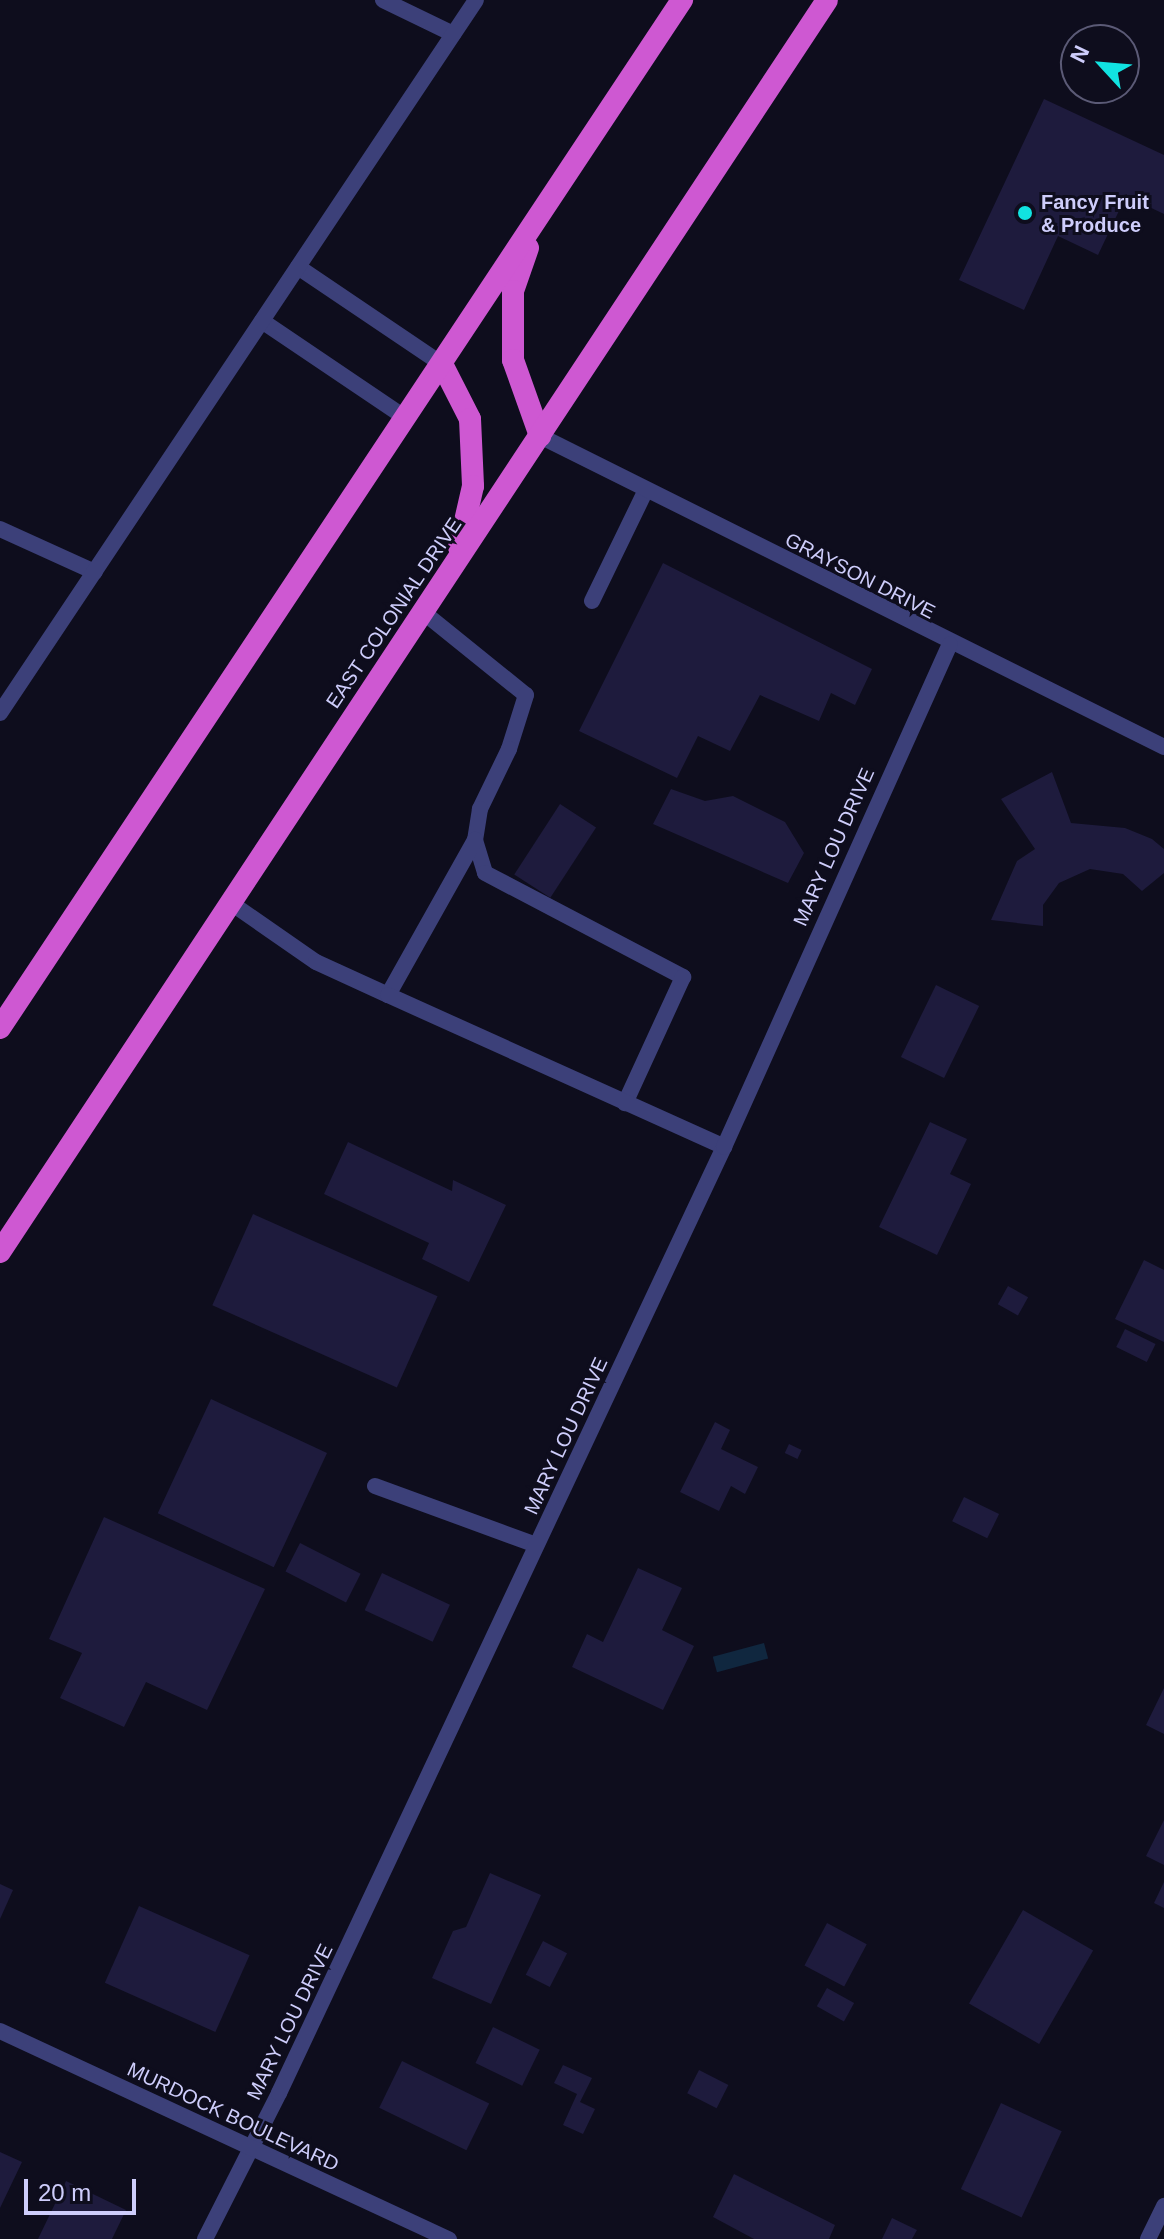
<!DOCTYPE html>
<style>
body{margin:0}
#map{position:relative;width:1164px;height:2239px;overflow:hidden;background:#0e0d1d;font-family:Arial,sans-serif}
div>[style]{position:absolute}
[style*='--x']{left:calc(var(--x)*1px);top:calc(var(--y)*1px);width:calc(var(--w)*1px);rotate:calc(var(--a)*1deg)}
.water>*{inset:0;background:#10273f;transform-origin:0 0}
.building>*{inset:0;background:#1e1b3d;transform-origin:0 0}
.service>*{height:16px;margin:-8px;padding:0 8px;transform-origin:8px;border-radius:8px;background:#3c4079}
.minor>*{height:16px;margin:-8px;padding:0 8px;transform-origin:8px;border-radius:8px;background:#3c4079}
.tertiary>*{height:16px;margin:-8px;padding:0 8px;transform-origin:8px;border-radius:8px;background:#3c4079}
.trunk>*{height:22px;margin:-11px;padding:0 11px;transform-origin:11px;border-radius:11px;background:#ce58d2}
.dots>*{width:22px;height:22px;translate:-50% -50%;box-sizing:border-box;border:4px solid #0e0d1d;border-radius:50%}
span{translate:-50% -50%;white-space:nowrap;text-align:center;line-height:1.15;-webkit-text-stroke:6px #0e0d1d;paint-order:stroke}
.poi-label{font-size:20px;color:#cecdfb;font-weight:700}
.left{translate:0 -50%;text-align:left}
.street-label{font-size:20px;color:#cecdfb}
.north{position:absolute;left:1060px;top:24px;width:80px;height:80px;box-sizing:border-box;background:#0e0d1d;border:2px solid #5b5a76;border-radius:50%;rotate:296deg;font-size:22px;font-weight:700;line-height:32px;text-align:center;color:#cecdfb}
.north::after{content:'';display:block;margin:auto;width:28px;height:36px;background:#11e3e1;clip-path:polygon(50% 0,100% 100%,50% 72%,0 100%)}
.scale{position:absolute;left:24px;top:2179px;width:112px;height:36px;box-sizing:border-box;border:4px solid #cecdfb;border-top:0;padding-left:10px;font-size:24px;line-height:28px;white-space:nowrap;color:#cecdfb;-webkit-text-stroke:6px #0e0d1d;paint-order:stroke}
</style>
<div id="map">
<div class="water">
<div style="left:764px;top:1643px;width:16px;height:53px;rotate:75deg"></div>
</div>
<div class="building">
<div style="clip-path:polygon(1044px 99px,1164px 155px,1164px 214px,1126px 196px,1098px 255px,1058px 236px,1024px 310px,959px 280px)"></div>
<div style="clip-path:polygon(663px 563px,872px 669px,855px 705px,831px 693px,819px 721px,760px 695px,730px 751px,698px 736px,677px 778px,579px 731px)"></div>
<div style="clip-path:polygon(1052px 772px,1071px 823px,1125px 828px,1152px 839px,1164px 849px,1164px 873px,1142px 891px,1123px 874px,1090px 869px,1059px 883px,1043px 905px,1043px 926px,991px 920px,1017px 861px,1035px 849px,1001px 799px)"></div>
<div style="clip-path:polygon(671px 789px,705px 801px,733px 796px,785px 822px,804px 853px,788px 883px,653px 824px)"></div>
<div style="left:560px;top:804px;width:43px;height:84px;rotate:33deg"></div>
<div style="left:936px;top:985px;width:48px;height:80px;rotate:26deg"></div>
<div style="clip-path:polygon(930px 1122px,967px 1139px,950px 1174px,971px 1184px,937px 1255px,879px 1227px)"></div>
<div style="clip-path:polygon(348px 1142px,452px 1191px,453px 1180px,506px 1205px,469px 1282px,422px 1259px,429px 1243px,324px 1194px)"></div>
<div style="left:253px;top:1214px;width:202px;height:100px;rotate:24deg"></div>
<div style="clip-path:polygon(1144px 1260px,1164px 1270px,1164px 1342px,1115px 1319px)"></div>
<div style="left:1008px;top:1286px;width:23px;height:21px;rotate:29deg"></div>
<div style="left:1125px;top:1329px;width:34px;height:20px;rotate:26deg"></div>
<div style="left:211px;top:1399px;width:128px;height:126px;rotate:25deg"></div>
<div style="clip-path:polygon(715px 1422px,730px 1430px,721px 1449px,758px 1467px,745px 1494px,731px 1486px,719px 1511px,680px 1492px)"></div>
<div style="left:789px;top:1444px;width:14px;height:10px;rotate:25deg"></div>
<div style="left:964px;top:1497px;width:39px;height:27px;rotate:26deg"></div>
<div style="clip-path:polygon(104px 1517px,265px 1589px,207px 1710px,146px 1682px,124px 1727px,60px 1698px,82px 1653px,49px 1639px)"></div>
<div style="left:300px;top:1543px;width:68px;height:32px;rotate:27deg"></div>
<div style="clip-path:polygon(638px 1568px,682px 1588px,662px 1630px,694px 1646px,663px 1710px,572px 1667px,587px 1634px,603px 1642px)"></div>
<div style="left:382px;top:1573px;width:75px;height:41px;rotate:25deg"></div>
<div style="clip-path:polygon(1164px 1688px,1164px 1734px,1146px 1725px)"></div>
<div style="clip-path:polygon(1164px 1820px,1164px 1865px,1146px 1856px)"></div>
<div style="clip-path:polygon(490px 1873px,541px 1895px,491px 2004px,432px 1978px,453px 1931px,466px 1927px)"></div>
<div style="clip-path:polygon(1164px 1882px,1164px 1908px,1154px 1903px)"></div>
<div style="clip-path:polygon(0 1884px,13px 1890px,0 1919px)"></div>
<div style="left:139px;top:1906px;width:121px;height:84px;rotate:24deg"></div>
<div style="left:1023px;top:1910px;width:81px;height:108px;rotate:30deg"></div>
<div style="left:827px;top:1923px;width:45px;height:48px;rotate:28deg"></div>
<div style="left:543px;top:1941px;width:27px;height:38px;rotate:27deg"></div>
<div style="left:827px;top:1988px;width:31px;height:21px;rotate:29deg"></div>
<div style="left:493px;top:2027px;width:52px;height:40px;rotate:26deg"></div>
<div style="left:402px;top:2061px;width:97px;height:52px;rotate:26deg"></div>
<div style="clip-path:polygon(563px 2065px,592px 2078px,580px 2102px,595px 2109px,583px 2134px,563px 2125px,577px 2094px,554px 2083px)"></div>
<div style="left:699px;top:2070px;width:33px;height:26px;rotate:27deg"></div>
<div style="left:1001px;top:2103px;width:67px;height:95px;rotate:25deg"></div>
<div style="clip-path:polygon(0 2152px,22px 2162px,0 2208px)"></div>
<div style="clip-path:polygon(734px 2174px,835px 2225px,829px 2239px,754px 2239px,713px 2217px)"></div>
<div style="clip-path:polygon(66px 2181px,126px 2210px,112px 2239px,38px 2239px)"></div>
<div style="clip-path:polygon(892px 2218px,917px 2230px,912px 2239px,882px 2239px)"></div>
</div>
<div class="service">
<div style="--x:383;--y:0;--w:78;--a:25.9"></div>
<div style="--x:298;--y:267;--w:174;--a:34"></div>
<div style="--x:262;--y:321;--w:174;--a:34"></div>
<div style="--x:0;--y:529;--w:104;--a:24.4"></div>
<div style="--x:592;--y:601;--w:123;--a:-64.1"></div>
<div style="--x:423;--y:612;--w:132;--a:38.9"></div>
<div style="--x:526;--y:695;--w:57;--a:107.5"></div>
<div style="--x:509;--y:749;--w:67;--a:115.8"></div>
<div style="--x:480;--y:809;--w:31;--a:99"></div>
<div style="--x:475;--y:840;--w:34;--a:73"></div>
<div style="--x:485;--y:873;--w:224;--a:27.7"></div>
<div style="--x:683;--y:977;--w:139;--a:114.7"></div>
<div style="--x:0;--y:713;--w:857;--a:-56.27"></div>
<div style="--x:231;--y:903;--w:103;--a:34.8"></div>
<div style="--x:316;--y:962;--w:79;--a:24.6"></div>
<div style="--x:388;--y:995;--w:178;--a:-60.7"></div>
<div style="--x:388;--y:995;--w:369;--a:24.3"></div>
<div style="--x:375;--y:1486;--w:171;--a:20.1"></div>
</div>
<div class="minor">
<div style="--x:540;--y:436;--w:697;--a:26.49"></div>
<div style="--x:205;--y:2239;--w:164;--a:-63.1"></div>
<div style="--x:279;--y:2093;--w:1045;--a:-64.81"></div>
<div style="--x:724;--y:1147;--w:551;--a:-65.81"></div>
<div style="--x:1148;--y:2239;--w:37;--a:-64"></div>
</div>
<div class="tertiary">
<div style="--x:0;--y:2031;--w:495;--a:24.9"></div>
</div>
<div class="trunk">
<div style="--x:528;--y:248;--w:46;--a:109.2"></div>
<div style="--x:513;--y:291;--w:69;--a:90"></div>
<div style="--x:513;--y:360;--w:81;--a:70.4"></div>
<div style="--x:442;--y:364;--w:62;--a:63"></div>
<div style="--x:470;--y:419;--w:67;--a:87.4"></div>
<div style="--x:473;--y:486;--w:63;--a:102.9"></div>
<div style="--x:0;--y:1028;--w:1234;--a:-56.44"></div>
<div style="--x:0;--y:1252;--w:1500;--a:-56.55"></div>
</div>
<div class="dots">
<div style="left:1025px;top:213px;background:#11e3e1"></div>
</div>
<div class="poi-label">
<span class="left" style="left:1041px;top:214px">Fancy Fruit<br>&amp; Produce</span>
</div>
<div class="street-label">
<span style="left:860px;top:576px;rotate:27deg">GRAYSON DRIVE</span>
<span style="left:394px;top:613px;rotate:-56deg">EAST COLONIAL DRIVE</span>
<span style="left:834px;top:847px;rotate:-66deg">MARY LOU DRIVE</span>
<span style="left:566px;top:1436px;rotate:-65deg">MARY LOU DRIVE</span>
<span style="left:290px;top:2022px;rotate:-64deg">MARY LOU DRIVE</span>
<span style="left:233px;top:2117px;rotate:25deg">MURDOCK BOULEVARD</span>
</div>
<div class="north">N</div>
<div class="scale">20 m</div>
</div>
